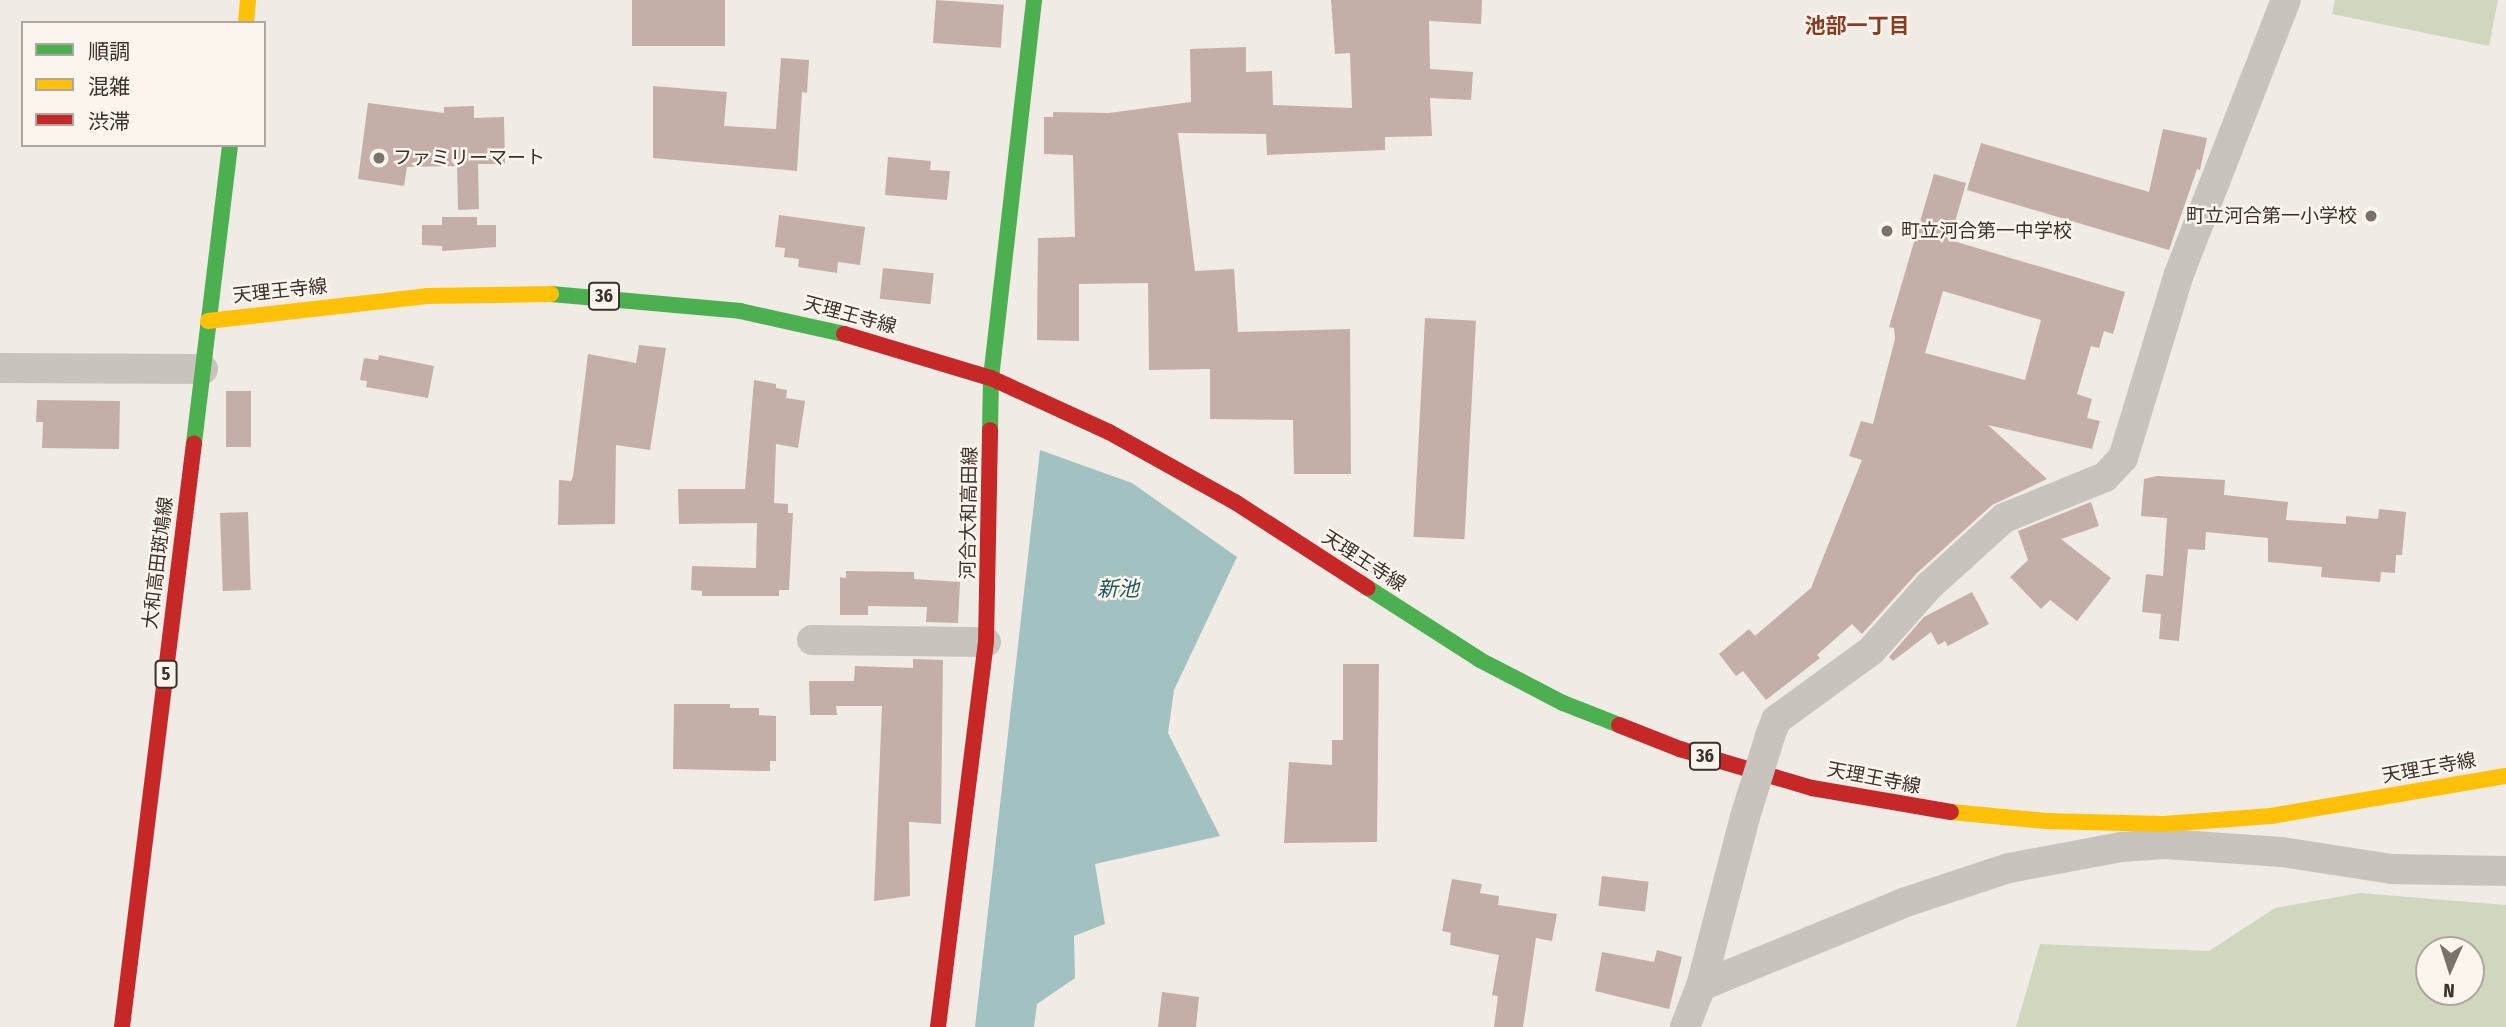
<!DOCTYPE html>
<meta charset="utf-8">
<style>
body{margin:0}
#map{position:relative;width:2506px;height:1027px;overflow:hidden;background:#f0ebe5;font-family:"Fira Sans Condensed","Noto Sans JP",sans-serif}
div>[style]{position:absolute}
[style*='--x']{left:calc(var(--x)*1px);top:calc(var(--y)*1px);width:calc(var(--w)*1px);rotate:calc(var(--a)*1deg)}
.green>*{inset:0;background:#d1d6bf}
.water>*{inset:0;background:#a1c2c1}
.building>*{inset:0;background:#c3afa7;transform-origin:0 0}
.street>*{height:30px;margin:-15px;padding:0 15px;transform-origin:15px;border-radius:15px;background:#c9c3be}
.fast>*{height:16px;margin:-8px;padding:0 8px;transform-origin:8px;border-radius:8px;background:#4caf50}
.slow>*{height:16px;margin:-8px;padding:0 8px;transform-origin:8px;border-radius:8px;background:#ffc107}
.jam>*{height:16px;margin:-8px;padding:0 8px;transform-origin:8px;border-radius:8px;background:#c62828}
.street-bridge>*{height:30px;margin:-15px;padding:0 15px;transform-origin:15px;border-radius:15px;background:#c9c3be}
.dots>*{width:19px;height:19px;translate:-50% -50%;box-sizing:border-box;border:4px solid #fbf5ee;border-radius:50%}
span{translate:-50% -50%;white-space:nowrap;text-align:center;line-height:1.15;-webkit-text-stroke:5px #fbf5ee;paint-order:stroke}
.shield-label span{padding:2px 5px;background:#fbf5ee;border:2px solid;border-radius:5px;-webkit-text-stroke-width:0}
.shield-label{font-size:18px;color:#3b302b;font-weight:700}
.poi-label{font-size:19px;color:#3b302b}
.left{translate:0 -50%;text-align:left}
.right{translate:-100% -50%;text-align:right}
.street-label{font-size:19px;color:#3b302b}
.neighbourhood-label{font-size:21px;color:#8c3b22;font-weight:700}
.water-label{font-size:21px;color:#1f5a5e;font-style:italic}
.legend{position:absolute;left:21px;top:21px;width:245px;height:126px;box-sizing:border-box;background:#fbf5ee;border:2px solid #aea6a0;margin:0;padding:9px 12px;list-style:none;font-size:21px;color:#3b302b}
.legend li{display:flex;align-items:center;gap:14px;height:35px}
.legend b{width:35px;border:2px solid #aea6a0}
.north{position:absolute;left:2415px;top:936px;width:70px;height:70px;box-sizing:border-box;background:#fbf5ee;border:2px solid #aea6a0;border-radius:50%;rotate:183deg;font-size:19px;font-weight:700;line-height:28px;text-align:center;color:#3b302b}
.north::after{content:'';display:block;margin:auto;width:24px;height:32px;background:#7a716c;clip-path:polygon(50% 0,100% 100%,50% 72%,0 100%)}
</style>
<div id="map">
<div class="green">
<div style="clip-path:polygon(2335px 0,2498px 0,2489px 46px,2332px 14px)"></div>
<div style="clip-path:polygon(evenodd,2360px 893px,2506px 905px,2506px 1027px,2016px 1027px,2040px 944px,2209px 951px,2275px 908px,2360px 893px,2429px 950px,2471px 950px,2471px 992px,2429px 992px,2429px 950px)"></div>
</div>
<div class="water">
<div style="clip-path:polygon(1040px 450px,1132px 483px,1237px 557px,1174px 690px,1168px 733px,1220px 836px,1095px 864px,1105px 924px,1074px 936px,1075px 978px,1037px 1004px,1034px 1027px,975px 1027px)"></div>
</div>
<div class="building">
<div style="left:632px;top:0;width:93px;height:46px"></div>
<div style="left:936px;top:0;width:68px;height:43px;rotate:4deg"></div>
<div style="clip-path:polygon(1331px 0,1482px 0,1481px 24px,1429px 21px,1430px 69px,1473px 72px,1471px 100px,1430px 98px,1432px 136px,1385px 137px,1385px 150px,1267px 155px,1266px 134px,1178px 133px,1195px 271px,1234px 269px,1238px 332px,1350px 329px,1351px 474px,1294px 474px,1293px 420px,1210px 419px,1210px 369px,1149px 370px,1148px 283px,1079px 284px,1079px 341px,1037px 340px,1038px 238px,1075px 237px,1073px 155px,1044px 154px,1044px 117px,1053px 117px,1053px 112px,1109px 113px,1191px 102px,1190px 49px,1246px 47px,1246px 72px,1272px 71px,1273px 105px,1352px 108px,1350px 53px,1335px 54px)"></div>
<div style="clip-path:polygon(781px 58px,809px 60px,807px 93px,802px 92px,797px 171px,653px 158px,653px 86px,727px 92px,724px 126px,776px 129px)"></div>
<div style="clip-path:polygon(368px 103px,444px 113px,444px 107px,474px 106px,474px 118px,504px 117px,505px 164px,478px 164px,479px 209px,458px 210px,457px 166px,407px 167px,404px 186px,358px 179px)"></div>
<div style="clip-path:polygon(2163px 129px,2207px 138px,2200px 170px,2197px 169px,2169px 250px,1967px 190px,1981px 143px,2149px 192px)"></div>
<div style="clip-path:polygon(888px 157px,931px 161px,930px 170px,950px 171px,947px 200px,885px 195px)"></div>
<div style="clip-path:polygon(evenodd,1934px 174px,1966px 183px,1950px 240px,2125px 292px,2113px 334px,2104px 331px,2099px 348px,2091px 346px,2077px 394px,2092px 399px,2087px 418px,2100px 421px,2092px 449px,1988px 425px,2047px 479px,1992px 505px,1917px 573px,1862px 634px,1852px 624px,1817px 655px,1820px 658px,1766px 700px,1743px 671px,1736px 676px,1719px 654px,1749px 629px,1755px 636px,1811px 588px,1862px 460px,1849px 456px,1861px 421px,1873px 424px,1895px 339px,1894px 328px,1889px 327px,1934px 174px,1943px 291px,2041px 320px,2025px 380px,1925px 353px,1943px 291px)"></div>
<div style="clip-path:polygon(779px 215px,865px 227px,860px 265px,838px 262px,837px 273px,798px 267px,799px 259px,784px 257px,785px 248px,775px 247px)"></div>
<div style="clip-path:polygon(442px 217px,477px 217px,477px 225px,496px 225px,496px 247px,442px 251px,442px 246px,422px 245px,422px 225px,442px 225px)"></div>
<div style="left:883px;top:268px;width:51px;height:31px;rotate:6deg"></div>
<div style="left:1425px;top:318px;width:51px;height:219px;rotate:3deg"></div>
<div style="clip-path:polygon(639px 345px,666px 348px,650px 450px,616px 445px,615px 524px,558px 525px,559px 480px,571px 481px,573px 476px,588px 354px,636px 363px)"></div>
<div style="clip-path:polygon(379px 355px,434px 366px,428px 398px,366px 387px,367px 381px,360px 380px,364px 358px,378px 360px)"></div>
<div style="clip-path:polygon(754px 380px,776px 384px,776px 388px,787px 390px,786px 398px,805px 401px,798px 448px,776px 444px,774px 503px,788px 504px,788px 513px,793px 513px,789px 590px,779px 590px,779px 596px,702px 596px,702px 591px,691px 590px,692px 566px,756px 568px,757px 523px,679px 524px,678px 489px,745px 489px)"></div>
<div style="left:226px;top:391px;width:25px;height:56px"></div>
<div style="clip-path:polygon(37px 400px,120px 401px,119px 449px,42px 448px,43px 422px,36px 422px)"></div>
<div style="clip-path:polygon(2157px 476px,2225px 480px,2224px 495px,2288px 502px,2286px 520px,2346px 524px,2346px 516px,2378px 519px,2379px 509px,2406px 512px,2402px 555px,2396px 555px,2395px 573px,2381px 572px,2380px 582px,2321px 577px,2322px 567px,2268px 562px,2268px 538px,2206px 532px,2205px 550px,2188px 549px,2179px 641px,2159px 639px,2161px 614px,2142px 612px,2146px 574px,2163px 576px,2167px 518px,2141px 516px,2144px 479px)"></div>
<div style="clip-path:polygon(2091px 502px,2099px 526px,2061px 539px,2111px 578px,2077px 621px,2050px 600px,2041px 609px,2010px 577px,2028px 560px,2018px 531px)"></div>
<div style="left:248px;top:512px;width:78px;height:28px;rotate:88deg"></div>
<div style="clip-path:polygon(846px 571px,914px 572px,914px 579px,960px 582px,958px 623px,926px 622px,927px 607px,868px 606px,868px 615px,840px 615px,840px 577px,846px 578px)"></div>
<div style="clip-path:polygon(1972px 592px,1989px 624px,1948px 646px,1945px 641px,1938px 645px,1931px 632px,1893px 661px,1889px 657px,1924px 617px)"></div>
<div style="clip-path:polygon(913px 659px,943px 660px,941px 824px,909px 822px,910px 896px,874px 901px,882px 706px,836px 706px,837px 715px,810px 715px,809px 681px,854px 681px,855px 666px,913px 668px)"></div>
<div style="clip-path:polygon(1343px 664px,1379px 664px,1377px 842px,1284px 843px,1289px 762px,1332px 765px,1332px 740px,1343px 740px)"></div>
<div style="clip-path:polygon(674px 704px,730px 704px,730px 708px,759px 708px,759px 715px,776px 716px,776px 761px,770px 761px,770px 771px,673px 769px)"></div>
<div style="left:1602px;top:876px;width:47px;height:30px;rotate:7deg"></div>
<div style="clip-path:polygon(1452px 879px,1482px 884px,1480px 893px,1499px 896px,1498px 905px,1557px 914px,1552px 941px,1536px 938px,1523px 1027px,1494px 1027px,1498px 996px,1492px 995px,1499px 955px,1450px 945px,1451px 933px,1442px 931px)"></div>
<div style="clip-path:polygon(1657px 950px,1682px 957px,1669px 1009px,1595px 991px,1602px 952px,1654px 962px)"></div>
<div style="clip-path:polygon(1162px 992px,1199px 997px,1196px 1027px,1158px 1027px)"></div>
</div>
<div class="street">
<div style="--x:0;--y:368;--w:203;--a:0.3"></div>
<div style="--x:812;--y:640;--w:174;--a:0.7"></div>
<div style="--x:1770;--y:736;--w:17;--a:-69"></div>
<div style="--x:1776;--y:720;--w:117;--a:-36"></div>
<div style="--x:1871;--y:651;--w:87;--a:-48.3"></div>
<div style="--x:1929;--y:586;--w:101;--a:-42.2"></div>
<div style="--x:2004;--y:518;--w:109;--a:-22.1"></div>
<div style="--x:2105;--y:477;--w:26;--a:-47"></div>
<div style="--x:2123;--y:458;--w:192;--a:-73.1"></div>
<div style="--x:2179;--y:274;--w:294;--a:-68.7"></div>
<div style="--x:1701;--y:986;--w:218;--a:-22.3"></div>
<div style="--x:1903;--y:903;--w:112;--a:-18.3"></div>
<div style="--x:2009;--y:868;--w:114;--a:-10.6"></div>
<div style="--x:2121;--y:847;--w:44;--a:-3.9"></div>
<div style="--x:2165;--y:844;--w:117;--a:3.9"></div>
<div style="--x:2282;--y:852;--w:111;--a:8.8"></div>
<div style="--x:2392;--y:869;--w:114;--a:1"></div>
<div style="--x:1685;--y:1027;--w:44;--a:-68.7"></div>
<div style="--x:1701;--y:986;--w:175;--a:-75.4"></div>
</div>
<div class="fast">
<div style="--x:551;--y:294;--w:190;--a:5.1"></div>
<div style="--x:740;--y:311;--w:107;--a:12.5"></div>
<div style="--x:990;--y:430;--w:52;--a:-88.9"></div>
<div style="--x:991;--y:378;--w:380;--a:-83.5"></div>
<div style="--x:194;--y:443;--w:300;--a:-83.1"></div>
<div style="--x:1368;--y:588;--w:133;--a:32.7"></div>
<div style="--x:1480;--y:660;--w:93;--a:27.4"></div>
<div style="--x:1563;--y:703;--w:60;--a:21.4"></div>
</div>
<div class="slow">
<div style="--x:246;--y:23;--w:23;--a:-85"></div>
<div style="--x:208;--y:321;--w:220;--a:-6.5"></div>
<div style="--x:427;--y:296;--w:124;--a:-0.9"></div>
<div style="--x:1951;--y:812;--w:96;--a:5.4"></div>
<div style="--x:2047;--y:821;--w:117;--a:1.5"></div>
<div style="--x:2164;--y:824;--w:107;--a:-4.3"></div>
<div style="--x:2271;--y:816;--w:238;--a:-9.7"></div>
</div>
<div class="jam">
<div style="--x:844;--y:334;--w:153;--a:16.7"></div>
<div style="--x:991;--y:378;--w:130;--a:24.6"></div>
<div style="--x:1109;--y:432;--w:144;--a:29.1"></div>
<div style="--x:1235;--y:502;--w:158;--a:32.9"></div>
<div style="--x:1619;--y:725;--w:66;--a:21.5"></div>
<div style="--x:1680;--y:749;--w:138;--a:16.5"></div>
<div style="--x:1812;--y:788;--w:141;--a:9.8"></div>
<div style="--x:122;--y:1027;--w:588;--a:-82.97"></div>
<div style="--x:938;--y:1027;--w:388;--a:-82.9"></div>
<div style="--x:986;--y:642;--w:212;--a:-88.9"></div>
</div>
<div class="street-bridge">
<div style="--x:1745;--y:817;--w:85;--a:-72.8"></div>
</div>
<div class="dots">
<div style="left:379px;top:158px;background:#7a716c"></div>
<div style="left:2371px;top:216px;background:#7a716c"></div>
<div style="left:1887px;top:231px;background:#7a716c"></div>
</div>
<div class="shield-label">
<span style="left:604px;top:296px">36</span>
<span style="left:166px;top:674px">5</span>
<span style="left:1705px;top:756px">36</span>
</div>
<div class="poi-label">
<span class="left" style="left:393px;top:158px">ファミリーマート</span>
<span class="right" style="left:2357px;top:216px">町立河合第一小学校</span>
<span class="left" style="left:1901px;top:231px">町立河合第一中学校</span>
</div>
<div class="street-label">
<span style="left:280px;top:291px;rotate:-6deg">天理王寺線</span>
<span style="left:850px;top:315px;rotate:15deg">天理王寺線</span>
<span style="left:969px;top:513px;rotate:-89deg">河合大和高田線</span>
<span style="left:1364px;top:561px;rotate:33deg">天理王寺線</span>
<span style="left:158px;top:563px;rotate:-83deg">大和高田斑鳩線</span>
<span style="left:2429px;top:768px;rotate:-10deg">天理王寺線</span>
<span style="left:1874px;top:778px;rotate:11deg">天理王寺線</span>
</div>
<div class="neighbourhood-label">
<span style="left:1857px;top:26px">池部一丁目</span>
</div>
<div class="water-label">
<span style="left:1118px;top:589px">新池</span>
</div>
<ul class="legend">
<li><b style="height:9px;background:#4caf50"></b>順調</li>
<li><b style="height:9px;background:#ffc107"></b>混雑</li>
<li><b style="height:9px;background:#c62828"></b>渋滞</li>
</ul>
<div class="north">N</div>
</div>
